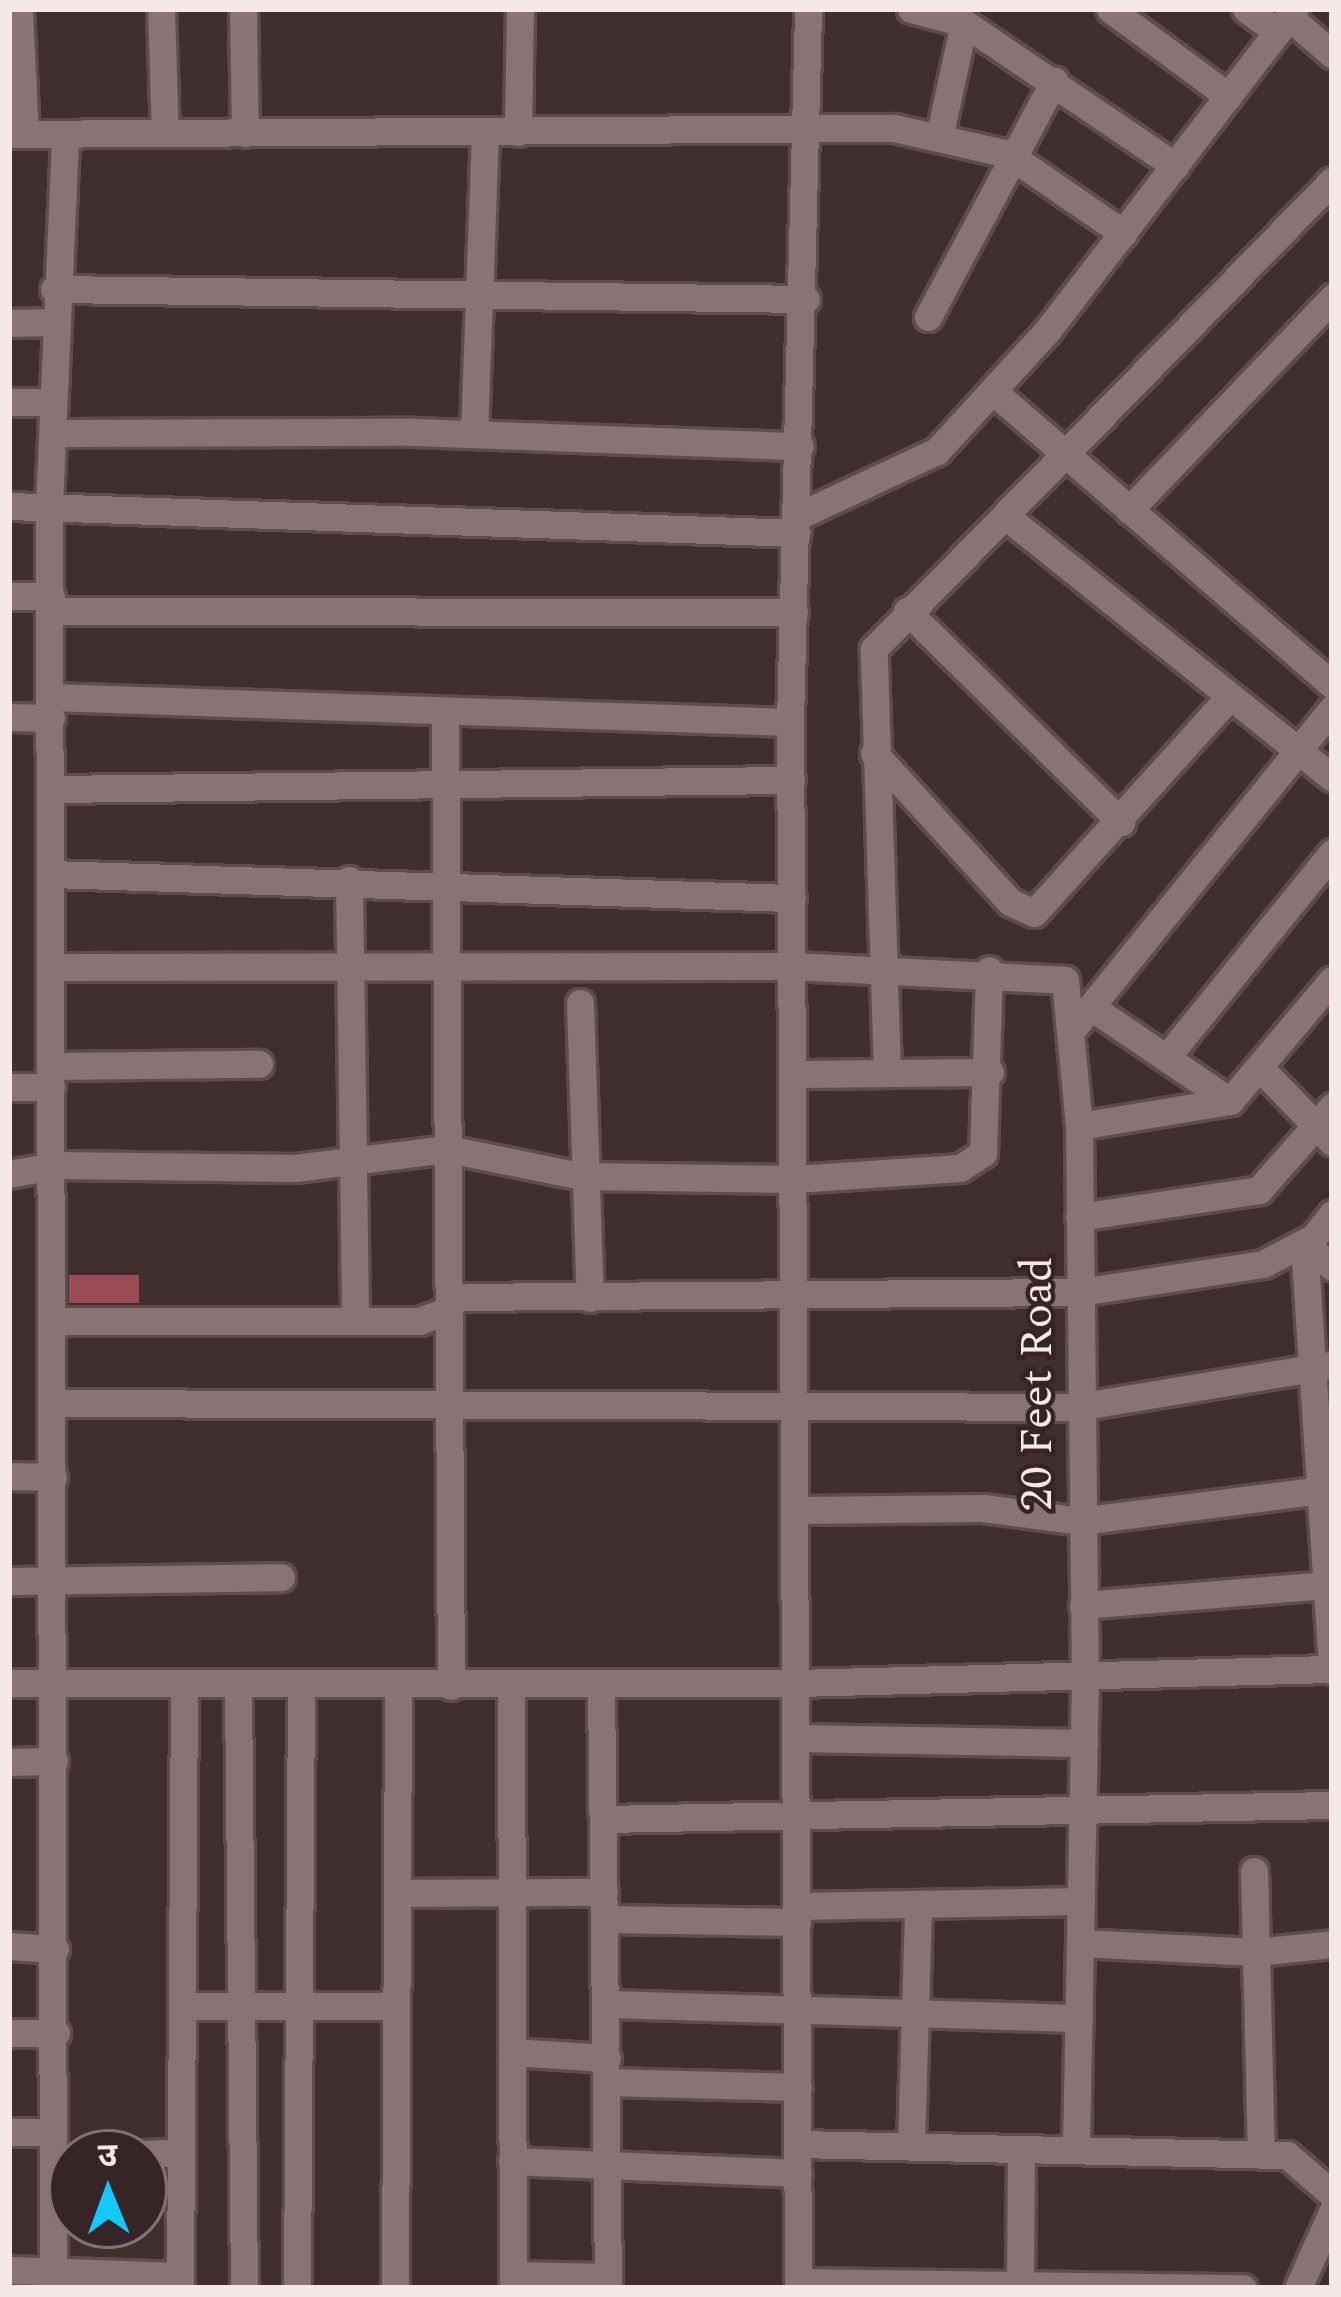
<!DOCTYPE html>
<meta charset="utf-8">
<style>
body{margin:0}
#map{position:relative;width:1341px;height:2297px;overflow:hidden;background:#412e2f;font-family:Spectral,"Noto Sans Devanagari",serif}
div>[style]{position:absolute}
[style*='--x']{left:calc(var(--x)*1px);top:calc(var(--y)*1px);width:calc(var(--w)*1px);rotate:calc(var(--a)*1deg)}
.building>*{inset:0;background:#9c4b55;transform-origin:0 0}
.roads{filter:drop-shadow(3px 0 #5d4d4e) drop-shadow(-3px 0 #5d4d4e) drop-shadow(0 3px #5d4d4e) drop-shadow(0 -3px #5d4d4e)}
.street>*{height:27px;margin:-13.5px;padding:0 13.5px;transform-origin:13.5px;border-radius:13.5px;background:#897374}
span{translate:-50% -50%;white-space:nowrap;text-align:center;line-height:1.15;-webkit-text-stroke:9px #372426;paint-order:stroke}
.street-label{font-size:45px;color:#f5e8e9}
.frame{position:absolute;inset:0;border:12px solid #f5e8e9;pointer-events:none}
.north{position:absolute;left:48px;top:2129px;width:120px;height:120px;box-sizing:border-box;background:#372426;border:3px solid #837274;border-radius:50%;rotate:359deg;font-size:33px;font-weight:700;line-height:48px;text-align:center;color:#f5e8e9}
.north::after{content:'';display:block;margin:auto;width:42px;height:54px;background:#11cafb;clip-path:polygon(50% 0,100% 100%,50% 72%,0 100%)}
</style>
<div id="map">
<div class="building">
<div style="left:139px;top:1275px;width:28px;height:70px;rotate:90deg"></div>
</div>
<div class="roads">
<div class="street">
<div style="--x:19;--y:9;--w:125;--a:87.3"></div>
<div style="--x:161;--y:9;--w:124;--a:88.2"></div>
<div style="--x:243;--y:9;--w:124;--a:89.1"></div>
<div style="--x:911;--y:9;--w:55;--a:14.8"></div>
<div style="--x:964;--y:23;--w:113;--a:102.3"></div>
<div style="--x:1110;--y:9;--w:147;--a:36.4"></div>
<div style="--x:1246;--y:9;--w:39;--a:36"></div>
<div style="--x:1289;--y:17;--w:57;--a:40.7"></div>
<div style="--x:964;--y:23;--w:255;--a:34.1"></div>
<div style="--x:518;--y:132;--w:123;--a:-89.1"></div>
<div style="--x:9;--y:134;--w:885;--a:-0.39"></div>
<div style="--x:894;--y:128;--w:117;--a:12.8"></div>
<div style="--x:1008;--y:154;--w:140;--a:34.5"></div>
<div style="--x:54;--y:289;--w:752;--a:0.76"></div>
<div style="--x:928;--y:317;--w:268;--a:-61.9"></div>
<div style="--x:9;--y:323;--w:45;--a:-1.3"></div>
<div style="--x:994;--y:392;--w:447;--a:40.9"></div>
<div style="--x:9;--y:402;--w:44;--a:0"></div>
<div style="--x:53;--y:433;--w:361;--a:-0.2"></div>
<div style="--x:414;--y:432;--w:386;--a:2.1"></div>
<div style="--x:474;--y:433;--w:301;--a:-87.9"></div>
<div style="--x:9;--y:506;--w:788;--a:1.96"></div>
<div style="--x:1129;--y:510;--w:294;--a:-46.2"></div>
<div style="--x:798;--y:516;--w:153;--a:-25.1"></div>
<div style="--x:937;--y:451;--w:163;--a:-47.5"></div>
<div style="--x:1047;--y:331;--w:406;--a:-52.4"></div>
<div style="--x:1008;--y:518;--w:415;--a:38.7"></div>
<div style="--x:9;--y:596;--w:42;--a:0"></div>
<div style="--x:52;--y:611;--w:742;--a:0.08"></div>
<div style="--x:907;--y:611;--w:301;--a:44.6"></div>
<div style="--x:52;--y:697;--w:738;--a:1.94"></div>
<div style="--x:445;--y:712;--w:974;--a:89.65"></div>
<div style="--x:9;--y:717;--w:42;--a:1.4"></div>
<div style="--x:874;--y:753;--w:202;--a:47.6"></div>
<div style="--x:1010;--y:902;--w:26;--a:25"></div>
<div style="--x:1034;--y:913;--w:292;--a:-47.9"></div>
<div style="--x:51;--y:789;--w:740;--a:-0.7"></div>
<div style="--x:51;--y:874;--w:741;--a:1.86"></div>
<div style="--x:349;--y:880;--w:441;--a:89.2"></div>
<div style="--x:50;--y:967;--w:743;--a:-0.08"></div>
<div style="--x:793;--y:966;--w:272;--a:2.9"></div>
<div style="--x:1065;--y:980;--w:147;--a:84.5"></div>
<div style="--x:1079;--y:1126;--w:553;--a:89.38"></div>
<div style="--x:1085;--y:1679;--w:471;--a:91.1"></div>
<div style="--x:580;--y:1003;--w:295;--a:88.1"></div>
<div style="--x:1091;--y:1007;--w:168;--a:34.1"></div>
<div style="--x:1075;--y:1026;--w:408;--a:-51"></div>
<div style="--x:1166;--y:1058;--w:264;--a:-51"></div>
<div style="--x:51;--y:1066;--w:208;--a:-0.6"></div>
<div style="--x:1261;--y:1069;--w:102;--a:45.8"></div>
<div style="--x:887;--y:1073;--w:424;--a:-91.8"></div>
<div style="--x:874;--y:649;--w:655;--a:-45.62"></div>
<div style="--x:794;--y:1074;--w:196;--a:-0.6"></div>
<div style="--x:9;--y:1087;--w:42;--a:0"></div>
<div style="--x:1079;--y:1126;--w:153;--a:-9.4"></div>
<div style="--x:1230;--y:1101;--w:158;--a:-49.9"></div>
<div style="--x:9;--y:1174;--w:50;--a:-10.4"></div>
<div style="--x:58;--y:1165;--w:237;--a:0.7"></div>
<div style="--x:295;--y:1168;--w:154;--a:-7.1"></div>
<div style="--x:448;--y:1149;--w:136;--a:11.5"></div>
<div style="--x:581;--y:1176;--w:214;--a:0.8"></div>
<div style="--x:795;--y:1179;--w:165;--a:-3.8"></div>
<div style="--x:960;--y:1168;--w:27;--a:-33"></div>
<div style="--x:983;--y:1153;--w:183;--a:-88.1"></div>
<div style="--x:1079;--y:1217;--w:182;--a:-8.5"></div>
<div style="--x:1259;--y:1190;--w:111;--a:-48.7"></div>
<div style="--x:1304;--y:1244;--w:427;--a:86.2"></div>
<div style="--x:1304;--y:1244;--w:36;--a:39"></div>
<div style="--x:53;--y:1321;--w:366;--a:0"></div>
<div style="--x:419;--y:1321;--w:32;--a:-20"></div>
<div style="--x:449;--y:1310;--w:14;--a:-73"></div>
<div style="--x:453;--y:1297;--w:627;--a:-0.46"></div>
<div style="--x:1080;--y:1292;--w:185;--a:-8.7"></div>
<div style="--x:1263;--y:1264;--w:58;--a:-27.9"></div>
<div style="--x:1314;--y:1237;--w:29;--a:-52"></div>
<div style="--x:53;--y:1403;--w:1024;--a:0.22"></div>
<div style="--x:1077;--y:1407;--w:258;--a:-9.4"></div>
<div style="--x:9;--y:1476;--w:44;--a:1.3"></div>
<div style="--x:796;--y:1510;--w:187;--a:-0.6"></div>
<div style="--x:983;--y:1508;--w:98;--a:7.6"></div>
<div style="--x:1080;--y:1521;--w:244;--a:-7.3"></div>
<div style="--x:9;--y:1581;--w:272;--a:-0.8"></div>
<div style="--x:1083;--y:1605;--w:244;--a:-4.7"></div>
<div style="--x:9;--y:1683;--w:787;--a:0"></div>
<div style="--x:796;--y:1683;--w:536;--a:-1.5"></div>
<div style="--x:511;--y:1685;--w:603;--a:89.81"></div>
<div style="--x:601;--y:1685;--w:603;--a:89.33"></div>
<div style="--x:238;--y:1688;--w:600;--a:89.43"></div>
<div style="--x:797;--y:1738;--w:287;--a:1"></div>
<div style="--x:9;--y:1762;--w:45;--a:-1.3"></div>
<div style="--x:603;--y:1819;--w:729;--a:-1.1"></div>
<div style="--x:1254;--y:1871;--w:284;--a:88.6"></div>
<div style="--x:397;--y:1893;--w:207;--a:-0.3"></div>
<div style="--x:797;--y:1906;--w:284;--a:-1"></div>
<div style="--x:605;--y:1919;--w:192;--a:0.9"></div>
<div style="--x:1080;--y:1943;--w:176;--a:2.9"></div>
<div style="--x:1256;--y:1952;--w:76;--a:-6"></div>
<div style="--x:9;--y:1946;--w:46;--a:3.7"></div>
<div style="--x:606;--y:2004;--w:473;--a:1.7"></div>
<div style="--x:182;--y:2006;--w:214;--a:0"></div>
<div style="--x:9;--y:2033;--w:47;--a:0"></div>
<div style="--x:512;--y:2052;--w:95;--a:3.6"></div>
<div style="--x:608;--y:2082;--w:190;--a:1.5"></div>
<div style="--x:9;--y:2132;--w:42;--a:0"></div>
<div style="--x:798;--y:2144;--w:489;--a:1.3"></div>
<div style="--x:1287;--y:2155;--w:60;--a:40.9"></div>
<div style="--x:911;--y:2146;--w:242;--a:-88.3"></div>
<div style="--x:144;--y:2154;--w:37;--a:-3"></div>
<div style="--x:512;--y:2161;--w:286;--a:2.4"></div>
<div style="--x:9;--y:2270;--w:171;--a:2"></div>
<div style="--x:513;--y:2275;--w:95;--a:1.2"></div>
<div style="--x:798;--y:2282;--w:445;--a:0.8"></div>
<div style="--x:53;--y:2288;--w:1782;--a:-90.13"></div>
<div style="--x:49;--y:506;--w:372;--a:-87.5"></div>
<div style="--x:180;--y:2288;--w:600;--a:-89.62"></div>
<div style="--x:297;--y:2288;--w:601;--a:-89.62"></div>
<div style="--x:395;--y:2288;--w:602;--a:-89.71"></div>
<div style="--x:798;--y:2288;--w:1566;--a:-90.29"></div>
<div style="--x:790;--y:722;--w:713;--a:-88.55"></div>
<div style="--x:1020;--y:2288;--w:139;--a:-89.6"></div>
<div style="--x:1298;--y:2288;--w:83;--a:-65.9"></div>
</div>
</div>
<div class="street-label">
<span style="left:1038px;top:1384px;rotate:-90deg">20 Feet Road</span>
</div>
<div class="frame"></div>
<div class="north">उ</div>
</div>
